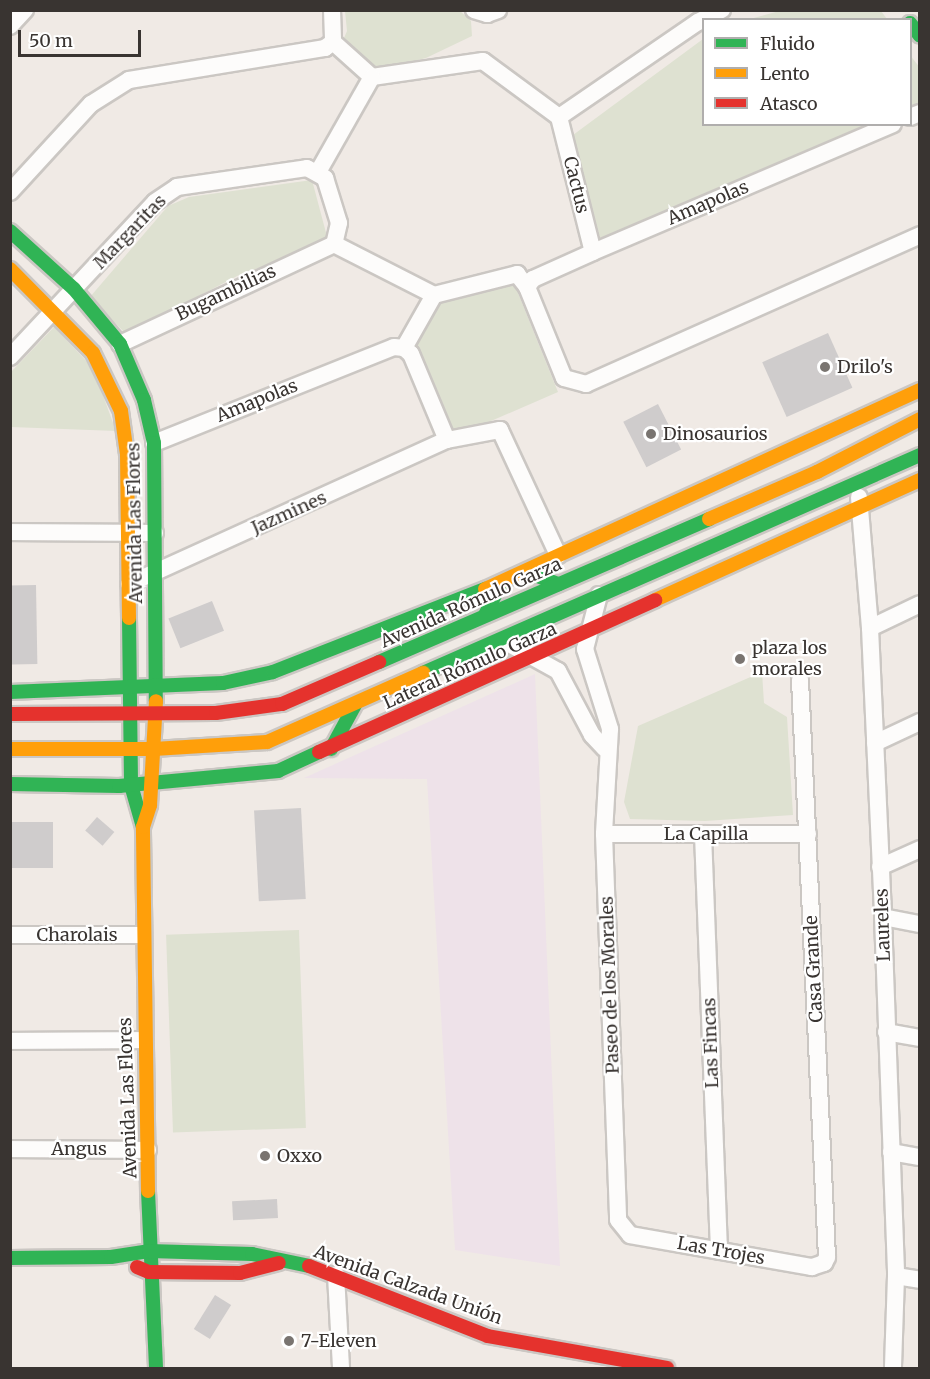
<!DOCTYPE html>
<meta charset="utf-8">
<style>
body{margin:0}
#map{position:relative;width:930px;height:1379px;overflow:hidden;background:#f0eae5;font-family:Merriweather,serif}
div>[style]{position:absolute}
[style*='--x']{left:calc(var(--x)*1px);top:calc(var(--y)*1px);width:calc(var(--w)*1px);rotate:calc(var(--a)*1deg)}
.industrial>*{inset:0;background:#eee2e9}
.green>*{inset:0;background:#dee1d1;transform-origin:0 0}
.building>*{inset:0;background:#cfcccc;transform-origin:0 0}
.roads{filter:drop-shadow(2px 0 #cbc7c3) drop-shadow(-2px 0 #cbc7c3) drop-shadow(0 2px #cbc7c3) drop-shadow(0 -2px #cbc7c3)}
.street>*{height:16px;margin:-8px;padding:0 8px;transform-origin:8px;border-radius:8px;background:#fdfcfb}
.fast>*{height:14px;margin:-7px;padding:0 7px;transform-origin:7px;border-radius:7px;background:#30b455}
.slow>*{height:14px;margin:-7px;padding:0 7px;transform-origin:7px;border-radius:7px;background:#ff9f0a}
.jam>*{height:14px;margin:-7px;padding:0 7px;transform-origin:7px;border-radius:7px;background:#e5322d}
.dots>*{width:16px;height:16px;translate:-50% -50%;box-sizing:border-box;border:3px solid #fff;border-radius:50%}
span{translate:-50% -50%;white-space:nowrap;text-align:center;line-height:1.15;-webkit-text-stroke:4.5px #fff;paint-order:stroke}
.street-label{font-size:18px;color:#393431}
.poi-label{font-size:18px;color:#393431}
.left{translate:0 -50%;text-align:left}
.frame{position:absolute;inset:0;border:12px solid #393431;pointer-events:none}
.legend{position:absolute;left:702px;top:18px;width:210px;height:108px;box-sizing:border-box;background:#fff;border:2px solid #b0aead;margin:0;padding:8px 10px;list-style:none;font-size:18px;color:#393431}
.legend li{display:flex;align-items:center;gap:12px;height:30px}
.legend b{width:30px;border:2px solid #b0aead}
.scale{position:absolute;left:18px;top:30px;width:123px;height:27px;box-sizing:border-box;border:3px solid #393431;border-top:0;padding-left:8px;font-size:18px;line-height:21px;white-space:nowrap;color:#393431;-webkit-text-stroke:4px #fff;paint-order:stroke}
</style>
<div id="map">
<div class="industrial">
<div style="clip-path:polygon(535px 674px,560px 1266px,455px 1250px,427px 779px,304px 778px)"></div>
</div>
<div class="green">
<div style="clip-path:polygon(783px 10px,881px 11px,887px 19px,750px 19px)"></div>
<div style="clip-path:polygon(345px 11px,460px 11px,471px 21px,472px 36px,426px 58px,375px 71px,341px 45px,347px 31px)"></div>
<div style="clip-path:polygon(703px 39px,704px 124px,873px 125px,602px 246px,573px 135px)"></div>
<div style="clip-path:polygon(910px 55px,920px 68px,919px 104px,911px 108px)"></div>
<div style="clip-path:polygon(312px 180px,329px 244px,241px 274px,126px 334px,90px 297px,168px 206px,189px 197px)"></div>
<div style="clip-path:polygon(517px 276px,518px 293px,558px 392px,454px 437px,414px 338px,439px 298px)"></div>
<div style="clip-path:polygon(54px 327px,93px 368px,116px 431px,11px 427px,10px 373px)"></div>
<div style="clip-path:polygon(762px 672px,764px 703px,787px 717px,793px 815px,705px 821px,630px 819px,624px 802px,638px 726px)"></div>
<div style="left:299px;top:930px;width:198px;height:133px;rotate:88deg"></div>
</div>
<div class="building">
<div style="left:828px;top:333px;width:60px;height:72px;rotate:66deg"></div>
<div style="left:658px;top:404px;width:51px;height:39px;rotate:63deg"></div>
<div style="left:36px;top:585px;width:79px;height:26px;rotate:89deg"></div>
<div style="left:212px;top:601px;width:32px;height:47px;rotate:68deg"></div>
<div style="left:301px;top:808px;width:91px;height:47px;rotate:87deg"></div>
<div style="left:97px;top:817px;width:23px;height:18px;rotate:41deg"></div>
<div style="left:10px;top:822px;width:43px;height:46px"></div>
<div style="left:277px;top:1199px;width:19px;height:45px;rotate:87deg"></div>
<div style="left:215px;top:1295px;width:19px;height:40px;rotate:32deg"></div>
</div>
<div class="roads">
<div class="street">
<div style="--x:332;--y:10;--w:32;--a:88"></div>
<div style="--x:474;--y:10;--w:14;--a:17"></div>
<div style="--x:487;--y:14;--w:12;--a:-20"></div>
<div style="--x:10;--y:26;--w:22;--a:-47"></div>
<div style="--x:333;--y:42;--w:52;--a:41.9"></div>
<div style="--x:372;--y:77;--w:112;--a:-8.2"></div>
<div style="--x:483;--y:61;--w:94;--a:36.4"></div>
<div style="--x:559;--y:117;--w:168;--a:-34.4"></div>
<div style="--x:698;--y:22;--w:27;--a:-27"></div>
<div style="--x:559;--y:117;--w:139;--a:75.9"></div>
<div style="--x:910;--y:117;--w:11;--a:-22"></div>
<div style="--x:318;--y:172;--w:109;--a:-60.4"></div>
<div style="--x:10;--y:192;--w:120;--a:-47.4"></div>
<div style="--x:91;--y:104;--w:45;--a:-32.3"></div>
<div style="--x:129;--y:80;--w:199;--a:-9.3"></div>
<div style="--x:325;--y:48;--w:10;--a:-37"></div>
<div style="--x:334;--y:244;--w:112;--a:27"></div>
<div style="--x:527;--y:287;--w:98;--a:67.9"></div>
<div style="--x:564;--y:378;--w:23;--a:15"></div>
<div style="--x:586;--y:384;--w:366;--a:-24"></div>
<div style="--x:527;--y:287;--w:10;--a:-53"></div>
<div style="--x:533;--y:279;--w:66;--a:-24.2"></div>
<div style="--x:593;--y:252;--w:326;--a:-23.1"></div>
<div style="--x:434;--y:295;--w:86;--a:-14.2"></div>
<div style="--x:517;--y:274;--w:16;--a:52"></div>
<div style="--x:120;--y:344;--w:236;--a:-25"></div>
<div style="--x:404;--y:348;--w:9;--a:41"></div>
<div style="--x:411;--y:354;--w:93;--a:67.3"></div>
<div style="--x:404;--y:348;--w:61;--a:-60.5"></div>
<div style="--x:10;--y:357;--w:212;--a:-46.9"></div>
<div style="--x:155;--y:202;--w:27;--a:-34"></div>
<div style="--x:177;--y:187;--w:131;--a:-8.3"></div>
<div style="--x:307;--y:168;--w:21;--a:29"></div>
<div style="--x:325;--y:178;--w:47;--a:72.7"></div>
<div style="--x:339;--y:223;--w:22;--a:103"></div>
<div style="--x:154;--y:443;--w:258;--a:-21.8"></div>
<div style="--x:394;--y:347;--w:10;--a:6"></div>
<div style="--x:859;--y:497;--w:131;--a:85.2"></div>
<div style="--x:870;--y:628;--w:289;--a:87.4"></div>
<div style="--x:883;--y:917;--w:359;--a:87.9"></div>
<div style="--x:896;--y:1276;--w:92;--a:91.9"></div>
<div style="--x:10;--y:532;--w:145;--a:0.4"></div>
<div style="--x:129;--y:584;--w:349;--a:-24.4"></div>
<div style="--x:447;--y:440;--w:54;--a:-10.7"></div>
<div style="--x:500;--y:430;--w:138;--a:65.1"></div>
<div style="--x:599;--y:595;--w:56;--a:104.5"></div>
<div style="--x:585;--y:649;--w:84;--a:72.6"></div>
<div style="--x:610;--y:729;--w:105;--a:93.3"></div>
<div style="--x:604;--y:834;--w:386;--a:87.9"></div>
<div style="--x:618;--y:1220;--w:19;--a:51"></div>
<div style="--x:630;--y:1235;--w:185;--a:10"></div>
<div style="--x:812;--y:1267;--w:13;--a:-18"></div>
<div style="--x:824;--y:1263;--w:7;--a:-63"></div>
<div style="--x:827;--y:1257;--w:578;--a:-92.68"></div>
<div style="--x:870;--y:628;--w:55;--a:-25.6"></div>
<div style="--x:502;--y:640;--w:64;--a:29"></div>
<div style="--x:558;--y:671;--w:72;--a:62"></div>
<div style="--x:592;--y:735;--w:19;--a:47"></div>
<div style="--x:875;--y:743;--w:50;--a:-25"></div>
<div style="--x:604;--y:834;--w:204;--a:0"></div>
<div style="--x:703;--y:834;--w:417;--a:87.8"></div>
<div style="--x:880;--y:867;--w:44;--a:-24.2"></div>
<div style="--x:883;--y:917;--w:38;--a:11"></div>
<div style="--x:10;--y:935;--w:133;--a:0"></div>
<div style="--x:886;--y:1032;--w:35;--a:10"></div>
<div style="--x:10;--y:1041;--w:134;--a:-0.4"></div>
<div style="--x:10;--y:1149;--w:138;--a:0.4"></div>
<div style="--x:891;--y:1152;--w:29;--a:10"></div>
<div style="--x:336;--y:1275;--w:93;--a:86.9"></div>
<div style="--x:896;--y:1276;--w:24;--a:9"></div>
</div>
<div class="fast">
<div style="--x:910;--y:23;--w:16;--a:52"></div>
<div style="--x:10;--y:231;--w:86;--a:42.2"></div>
<div style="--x:74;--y:289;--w:72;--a:50.1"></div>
<div style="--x:120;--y:344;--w:61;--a:66.8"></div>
<div style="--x:144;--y:400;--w:44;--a:76.9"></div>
<div style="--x:154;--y:443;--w:258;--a:89.6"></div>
<div style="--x:527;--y:572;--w:34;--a:21"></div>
<div style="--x:485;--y:615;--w:36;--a:-63"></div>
<div style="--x:129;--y:618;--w:167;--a:89.3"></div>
<div style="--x:131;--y:785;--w:44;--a:74.1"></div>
<div style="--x:379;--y:662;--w:360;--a:-23.4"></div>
<div style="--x:423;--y:673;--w:543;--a:-23.68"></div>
<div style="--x:10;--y:692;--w:213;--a:-2.4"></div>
<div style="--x:223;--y:683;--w:51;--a:-12.4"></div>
<div style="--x:273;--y:672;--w:228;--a:-21.4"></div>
<div style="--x:331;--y:749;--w:50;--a:-61.4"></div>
<div style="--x:10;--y:784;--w:109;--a:1.1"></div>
<div style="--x:119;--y:786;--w:160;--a:-5.4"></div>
<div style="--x:278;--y:771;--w:45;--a:-24.9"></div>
<div style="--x:148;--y:1191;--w:177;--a:87.4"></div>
<div style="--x:10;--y:1258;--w:101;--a:-0.6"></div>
<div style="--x:111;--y:1257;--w:38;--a:-9"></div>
<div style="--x:149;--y:1251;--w:103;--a:1.7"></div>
<div style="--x:252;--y:1254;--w:58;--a:11.9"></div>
</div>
<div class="slow">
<div style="--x:10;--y:269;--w:118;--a:45.3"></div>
<div style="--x:93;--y:353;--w:64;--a:64.2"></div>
<div style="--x:121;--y:411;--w:43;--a:82.1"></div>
<div style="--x:127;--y:454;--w:164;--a:89.3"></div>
<div style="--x:709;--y:519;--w:118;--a:-23.5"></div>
<div style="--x:817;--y:472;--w:116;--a:-27.2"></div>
<div style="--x:485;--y:589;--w:478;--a:-24.6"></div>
<div style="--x:655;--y:600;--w:291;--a:-24.4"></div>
<div style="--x:10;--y:749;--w:144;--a:0"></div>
<div style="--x:154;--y:749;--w:113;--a:-3.5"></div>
<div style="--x:267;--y:742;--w:171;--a:-23.9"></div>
<div style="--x:148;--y:1191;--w:364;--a:-90.8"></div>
<div style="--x:143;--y:827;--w:23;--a:-72"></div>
<div style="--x:150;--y:805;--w:104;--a:-86.7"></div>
</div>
<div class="jam">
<div style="--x:10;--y:714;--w:206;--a:-0.3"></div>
<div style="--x:216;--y:713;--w:67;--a:-7.8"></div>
<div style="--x:282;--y:704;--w:106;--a:-23.4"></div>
<div style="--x:319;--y:752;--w:369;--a:-24.3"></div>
<div style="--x:309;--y:1266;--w:192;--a:21.4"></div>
<div style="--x:488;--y:1336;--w:182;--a:10.1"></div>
<div style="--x:137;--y:1267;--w:13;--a:23"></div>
<div style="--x:149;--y:1272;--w:91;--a:0.6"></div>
<div style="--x:240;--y:1273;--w:40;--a:-14.4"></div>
</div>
</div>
<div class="dots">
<div style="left:825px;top:367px;background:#797470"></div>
<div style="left:651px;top:434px;background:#797470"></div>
<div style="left:740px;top:659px;background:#797470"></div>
<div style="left:265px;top:1156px;background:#797470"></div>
<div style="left:289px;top:1341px;background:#797470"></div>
</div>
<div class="street-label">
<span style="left:576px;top:185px;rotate:76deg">Cactus</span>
<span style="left:708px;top:203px;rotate:-23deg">Amapolas</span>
<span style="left:130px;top:232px;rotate:-46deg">Margaritas</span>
<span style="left:226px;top:293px;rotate:-25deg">Bugambilias</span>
<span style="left:257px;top:401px;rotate:-22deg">Amapolas</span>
<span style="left:289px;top:513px;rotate:-24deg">Jazmines</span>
<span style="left:135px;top:523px;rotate:-91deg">Avenida Las Flores</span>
<span style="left:471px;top:603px;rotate:-24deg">Avenida Rómulo Garza</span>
<span style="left:470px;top:666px;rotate:-24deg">Lateral Rómulo Garza</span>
<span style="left:706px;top:834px">La Capilla</span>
<span style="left:883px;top:925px;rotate:-92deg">Laureles</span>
<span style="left:77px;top:935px">Charolais</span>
<span style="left:814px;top:969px;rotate:-93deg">Casa Grande</span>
<span style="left:610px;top:985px;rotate:-92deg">Paseo de los Morales</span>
<span style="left:711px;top:1043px;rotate:-92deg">Las Fincas</span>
<span style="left:128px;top:1098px;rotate:-92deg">Avenida Las Flores</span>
<span style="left:79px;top:1149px">Angus</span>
<span style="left:721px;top:1251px;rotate:10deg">Las Trojes</span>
<span style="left:408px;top:1285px;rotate:20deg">Avenida Calzada Unión</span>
</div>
<div class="poi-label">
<span class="left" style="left:837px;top:367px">Drilo's</span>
<span class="left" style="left:663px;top:434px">Dinosaurios</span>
<span class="left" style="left:752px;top:659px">plaza los<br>morales</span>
<span class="left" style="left:277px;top:1156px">Oxxo</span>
<span class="left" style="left:301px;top:1341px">7-Eleven</span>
</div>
<div class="frame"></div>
<ul class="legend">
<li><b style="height:8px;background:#30b455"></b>Fluido</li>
<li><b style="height:8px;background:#ff9f0a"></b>Lento</li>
<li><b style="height:8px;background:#e5322d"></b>Atasco</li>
</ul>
<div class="scale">50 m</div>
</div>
